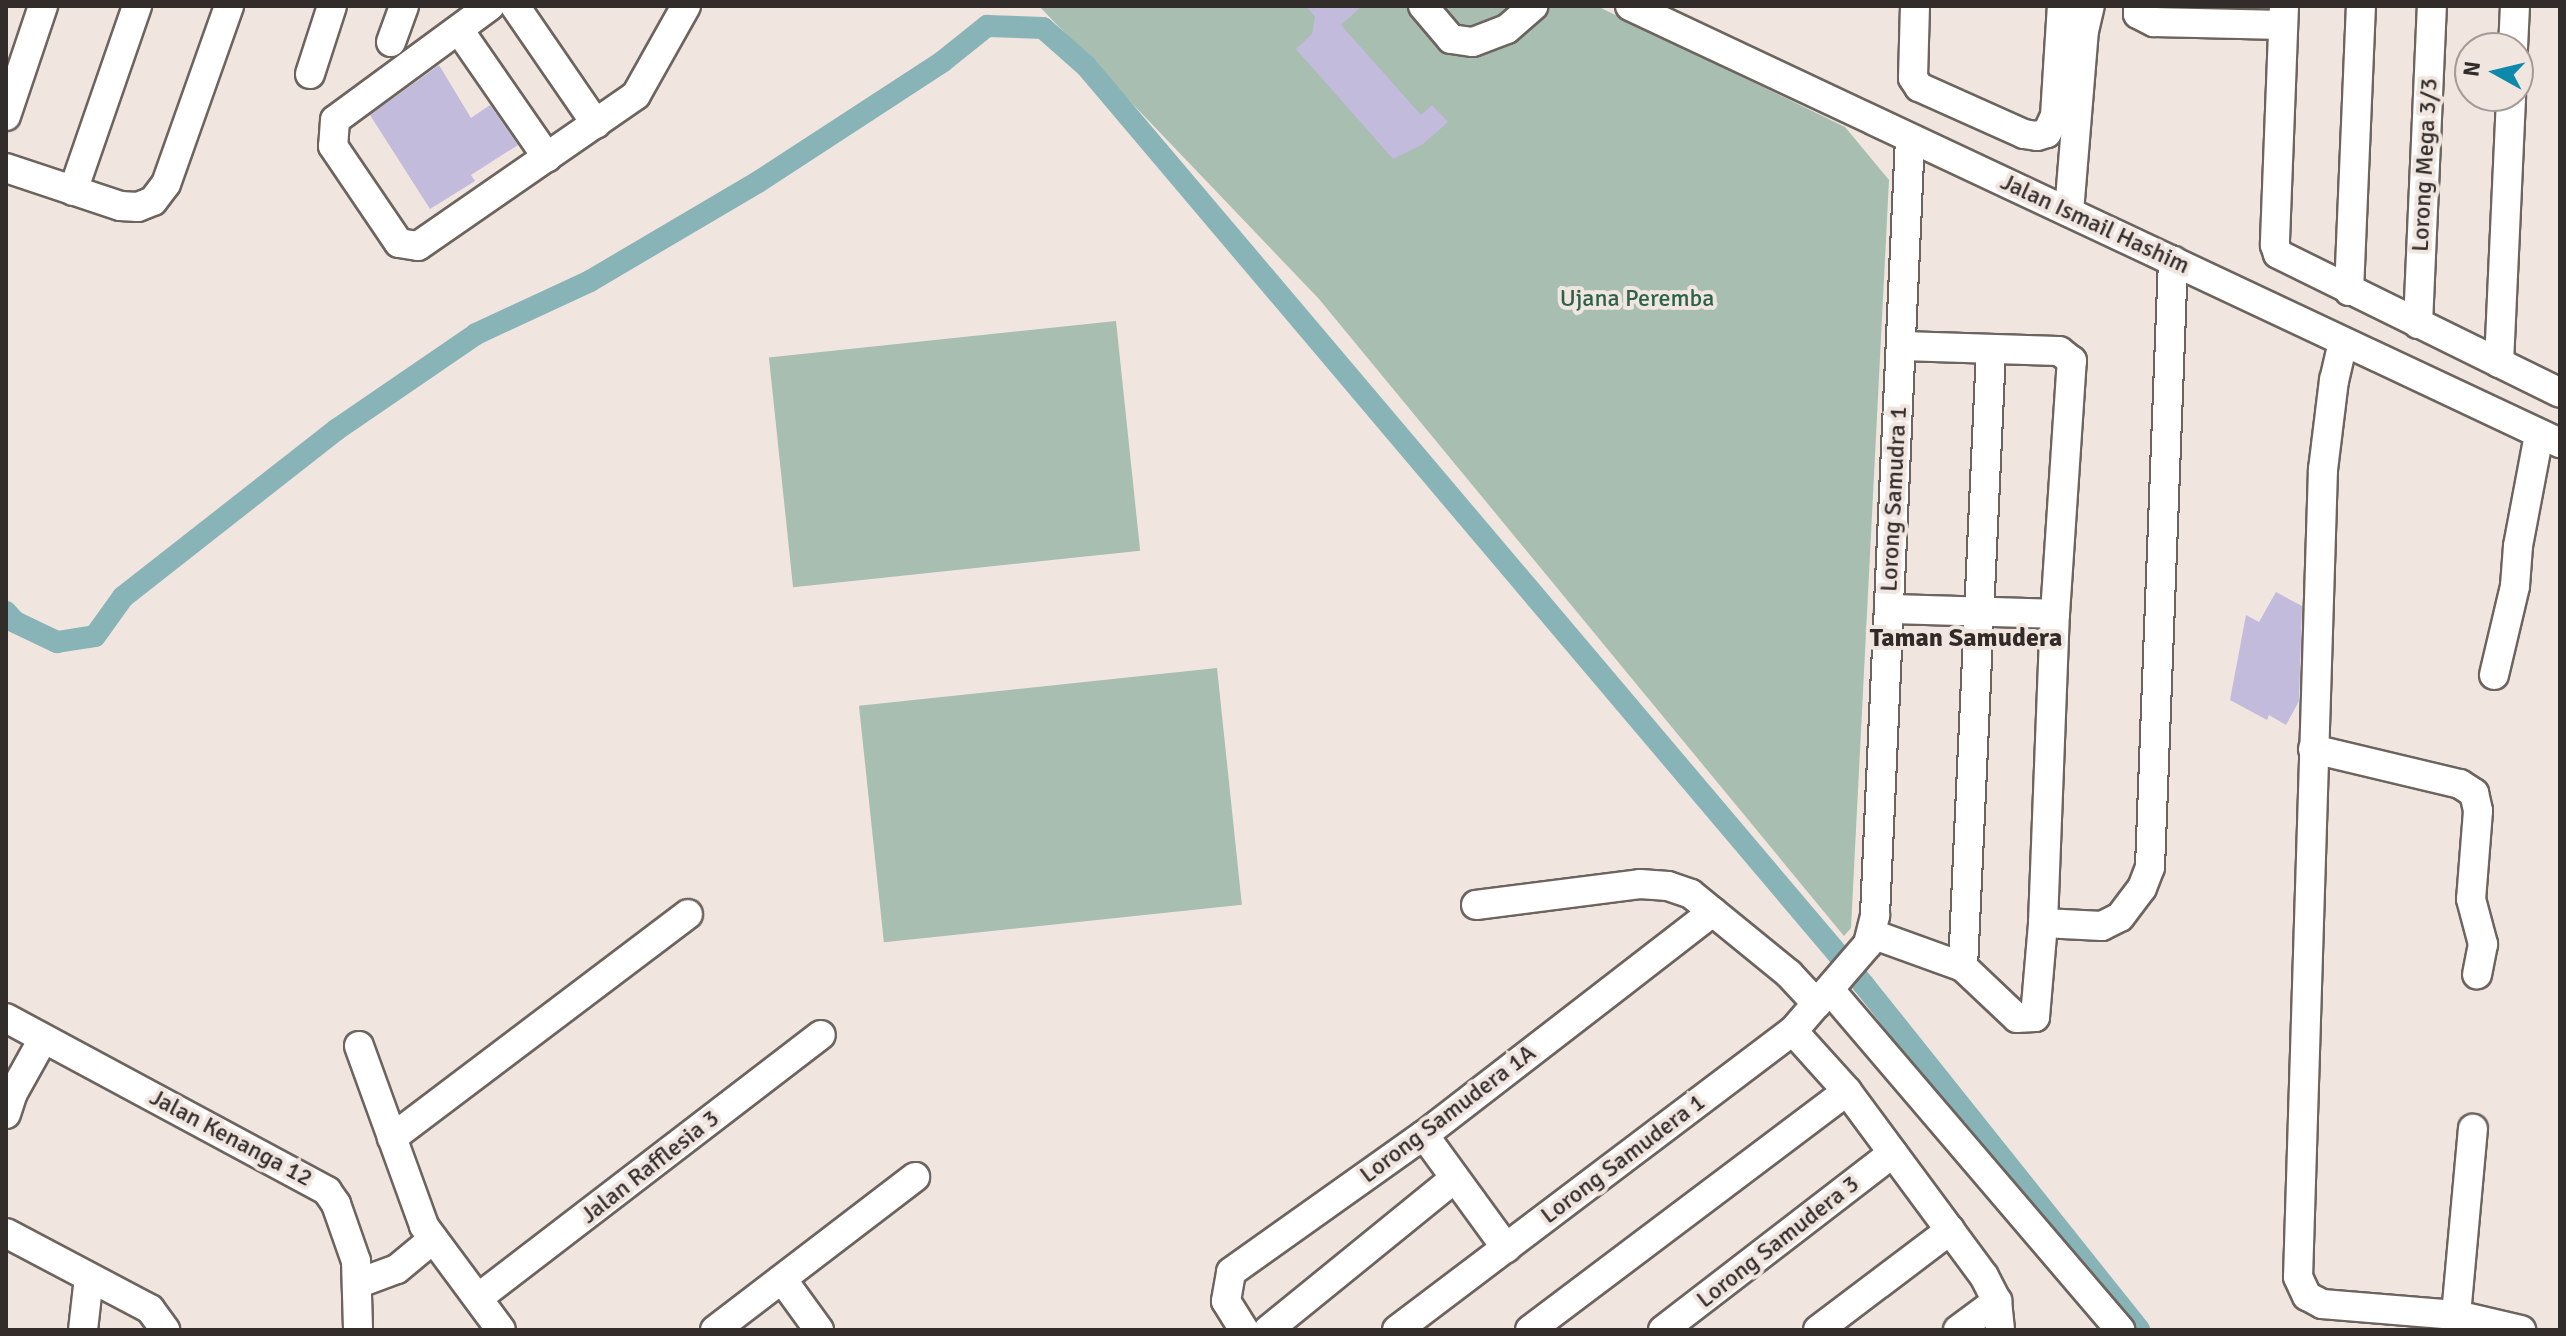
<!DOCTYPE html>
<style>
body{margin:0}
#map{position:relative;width:2566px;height:1336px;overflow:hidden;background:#f0e5df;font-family:Signika,sans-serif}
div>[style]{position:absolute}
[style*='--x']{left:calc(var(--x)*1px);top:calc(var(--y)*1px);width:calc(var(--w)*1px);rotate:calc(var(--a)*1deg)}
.green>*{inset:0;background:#a7beb0;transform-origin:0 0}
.canal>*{height:22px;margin:-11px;padding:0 11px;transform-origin:11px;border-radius:11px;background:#88b4b7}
.building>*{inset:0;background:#c3bbdc}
.roads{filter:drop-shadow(2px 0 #6d645f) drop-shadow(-2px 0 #6d645f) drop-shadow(0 2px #6d645f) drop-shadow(0 -2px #6d645f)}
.minor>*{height:28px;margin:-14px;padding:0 14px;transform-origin:14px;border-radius:14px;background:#fff}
span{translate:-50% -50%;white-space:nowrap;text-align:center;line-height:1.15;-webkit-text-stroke:8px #f0e5df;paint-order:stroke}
.street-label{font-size:24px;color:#322d2b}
.park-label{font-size:24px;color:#2a6347}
.neighbourhood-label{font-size:26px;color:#322a25;font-weight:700}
.frame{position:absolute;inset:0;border:8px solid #322d2b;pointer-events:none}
.north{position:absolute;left:2454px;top:32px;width:80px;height:80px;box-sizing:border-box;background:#f0e5df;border:2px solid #a49b97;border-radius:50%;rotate:278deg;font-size:22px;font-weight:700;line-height:32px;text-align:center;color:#322d2b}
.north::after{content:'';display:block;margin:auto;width:28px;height:36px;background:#0d89ab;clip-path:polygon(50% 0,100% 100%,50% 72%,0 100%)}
</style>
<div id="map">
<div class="green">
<div style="clip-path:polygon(1039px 6px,1597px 6px,1845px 127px,1889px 180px,1851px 928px,1844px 936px,1319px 299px)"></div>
<div style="left:1116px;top:321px;width:231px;height:349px;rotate:84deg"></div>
<div style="left:1217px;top:668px;width:238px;height:360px;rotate:84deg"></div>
</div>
<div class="canal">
<div style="--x:6;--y:612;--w:13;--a:48"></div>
<div style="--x:15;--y:622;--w:47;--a:25.5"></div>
<div style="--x:57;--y:642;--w:38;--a:-9"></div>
<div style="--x:95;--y:636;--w:48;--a:-54.3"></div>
<div style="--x:123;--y:597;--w:271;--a:-38.1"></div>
<div style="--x:336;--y:430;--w:170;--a:-34.4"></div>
<div style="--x:476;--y:334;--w:126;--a:-24.9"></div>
<div style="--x:590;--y:281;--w:195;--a:-30.5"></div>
<div style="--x:758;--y:182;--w:220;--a:-33.1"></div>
<div style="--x:942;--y:62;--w:58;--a:-38.7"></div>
<div style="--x:987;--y:26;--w:56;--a:2"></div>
<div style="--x:1043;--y:28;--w:57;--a:41.5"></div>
<div style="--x:1086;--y:66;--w:1204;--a:49.75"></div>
<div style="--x:1864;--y:985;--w:441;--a:51.4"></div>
</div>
<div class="building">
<div style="clip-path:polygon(1306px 6px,1362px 6px,1341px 25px,1421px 115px,1432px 105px,1448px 122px,1423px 144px,1393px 159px,1296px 49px,1312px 34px,1315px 17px)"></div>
<div style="clip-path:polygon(439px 65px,471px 118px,490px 105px,518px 145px,471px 175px,475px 181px,430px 209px,370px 115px)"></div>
<div style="clip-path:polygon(2276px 592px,2302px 606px,2299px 701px,2286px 725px,2269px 715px,2267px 720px,2230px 700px,2246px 615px,2259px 622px)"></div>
</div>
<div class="roads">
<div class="minor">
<div style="--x:490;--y:6;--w:192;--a:143.7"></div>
<div style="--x:335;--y:120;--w:26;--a:94"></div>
<div style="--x:333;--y:146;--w:117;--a:55.8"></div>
<div style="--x:399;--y:243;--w:19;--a:9"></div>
<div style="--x:418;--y:246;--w:265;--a:-34.7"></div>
<div style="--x:636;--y:95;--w:102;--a:-60.7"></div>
<div style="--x:515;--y:6;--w:143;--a:55.5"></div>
<div style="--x:1423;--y:6;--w:43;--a:49.7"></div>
<div style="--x:1451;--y:39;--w:22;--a:8"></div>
<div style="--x:1473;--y:42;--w:36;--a:-21"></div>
<div style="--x:1507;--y:29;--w:35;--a:-41"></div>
<div style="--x:1630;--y:6;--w:1028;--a:25.17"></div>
<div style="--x:1915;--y:6;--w:72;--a:91.6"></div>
<div style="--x:1913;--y:78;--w:11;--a:56"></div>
<div style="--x:1919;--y:87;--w:115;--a:24.1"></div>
<div style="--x:2024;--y:134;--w:13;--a:9"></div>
<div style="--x:2037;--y:136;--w:10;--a:-17"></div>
<div style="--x:2047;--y:133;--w:19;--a:-65"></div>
<div style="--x:2055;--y:116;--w:110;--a:-86.4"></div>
<div style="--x:2138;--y:6;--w:8;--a:90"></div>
<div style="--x:2138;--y:14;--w:18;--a:27"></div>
<div style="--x:2154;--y:22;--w:129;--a:1.3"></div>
<div style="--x:2284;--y:6;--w:239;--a:92.2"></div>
<div style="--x:2275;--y:245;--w:9;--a:72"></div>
<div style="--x:2278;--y:254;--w:314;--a:26.2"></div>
<div style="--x:459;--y:30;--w:155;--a:55.3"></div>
<div style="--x:391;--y:42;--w:38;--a:-70"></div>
<div style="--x:2513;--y:48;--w:42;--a:-87.3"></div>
<div style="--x:310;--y:74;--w:71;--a:-72.1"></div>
<div style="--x:6;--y:116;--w:116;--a:-71.4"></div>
<div style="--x:6;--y:168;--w:120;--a:18.4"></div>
<div style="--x:120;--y:206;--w:18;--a:3"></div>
<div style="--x:138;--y:207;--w:16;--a:-22"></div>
<div style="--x:153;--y:201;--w:21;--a:-53"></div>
<div style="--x:166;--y:184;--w:189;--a:-70.5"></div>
<div style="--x:73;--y:191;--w:196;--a:-70.9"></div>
<div style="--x:2069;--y:212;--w:182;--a:-85.3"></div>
<div style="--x:2084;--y:31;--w:26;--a:-77"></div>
<div style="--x:2349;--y:291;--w:285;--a:-87.6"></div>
<div style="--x:2418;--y:324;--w:318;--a:-87.5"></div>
<div style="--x:2343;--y:342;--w:39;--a:103"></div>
<div style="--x:2334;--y:380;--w:90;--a:97"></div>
<div style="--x:2323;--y:469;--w:808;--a:91.77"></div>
<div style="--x:2298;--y:1277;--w:21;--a:65"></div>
<div style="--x:2307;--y:1296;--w:17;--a:28"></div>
<div style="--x:2322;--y:1304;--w:134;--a:4.7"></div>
<div style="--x:2456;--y:1315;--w:67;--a:13"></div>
<div style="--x:2499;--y:363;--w:267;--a:-87.4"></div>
<div style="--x:1889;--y:609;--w:166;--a:1.7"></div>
<div style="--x:2494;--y:675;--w:91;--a:-76.7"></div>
<div style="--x:2515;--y:586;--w:40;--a:-85.7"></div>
<div style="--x:2518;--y:546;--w:113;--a:-79.3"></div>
<div style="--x:2313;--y:749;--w:151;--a:13.4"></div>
<div style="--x:2460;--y:784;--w:17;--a:33"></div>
<div style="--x:2474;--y:793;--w:18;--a:77"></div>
<div style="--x:2478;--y:811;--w:88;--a:94.5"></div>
<div style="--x:2471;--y:899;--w:47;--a:75.1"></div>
<div style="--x:2483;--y:944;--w:31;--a:101"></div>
<div style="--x:1476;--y:905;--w:165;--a:-7.3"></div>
<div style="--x:1640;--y:884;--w:28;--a:4"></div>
<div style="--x:1668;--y:886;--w:24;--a:19"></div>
<div style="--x:1691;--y:894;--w:127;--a:39.2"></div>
<div style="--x:1789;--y:974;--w:41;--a:47"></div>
<div style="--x:2043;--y:923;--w:59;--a:2.9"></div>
<div style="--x:2102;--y:926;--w:20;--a:-27"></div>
<div style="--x:2120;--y:917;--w:36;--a:-53"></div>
<div style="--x:2142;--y:888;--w:22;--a:-69"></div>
<div style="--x:2150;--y:867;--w:607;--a:-87.83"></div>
<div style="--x:1872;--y:934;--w:97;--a:19.9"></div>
<div style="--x:1963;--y:967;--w:74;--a:43.4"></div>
<div style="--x:2017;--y:1018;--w:18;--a:-3"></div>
<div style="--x:2035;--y:1017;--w:94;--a:-85.1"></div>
<div style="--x:2043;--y:923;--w:309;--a:-87.8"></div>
<div style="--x:2055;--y:614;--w:254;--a:-86.2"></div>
<div style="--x:2072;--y:361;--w:16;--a:-142"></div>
<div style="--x:2059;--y:351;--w:158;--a:-178.2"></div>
<div style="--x:1963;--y:967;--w:617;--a:-87.4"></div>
<div style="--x:1830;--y:990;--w:447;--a:49.5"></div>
<div style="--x:6;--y:1018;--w:365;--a:28.3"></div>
<div style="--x:327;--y:1191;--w:16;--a:55"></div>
<div style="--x:336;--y:1204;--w:60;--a:70.7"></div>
<div style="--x:356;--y:1261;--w:69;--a:88.3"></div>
<div style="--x:1793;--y:1031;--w:81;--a:48"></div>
<div style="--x:1847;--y:1091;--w:230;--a:53.5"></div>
<div style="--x:1984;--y:1276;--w:28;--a:63"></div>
<div style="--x:1997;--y:1301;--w:29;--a:84"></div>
<div style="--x:359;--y:1046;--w:191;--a:70.1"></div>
<div style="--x:424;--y:1226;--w:129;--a:53.5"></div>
<div style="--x:6;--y:1114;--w:22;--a:-72"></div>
<div style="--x:13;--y:1093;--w:62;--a:-60.9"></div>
<div style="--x:1424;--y:1135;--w:140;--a:54"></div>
<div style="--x:392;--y:1138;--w:371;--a:-37.1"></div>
<div style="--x:6;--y:1233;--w:163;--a:27.8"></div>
<div style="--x:150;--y:1309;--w:26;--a:54"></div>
<div style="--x:782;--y:1279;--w:63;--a:54"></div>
<div style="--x:359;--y:1283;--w:40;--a:-20.2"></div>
<div style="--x:397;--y:1269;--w:47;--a:-39.8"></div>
<div style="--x:478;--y:1298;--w:432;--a:-37.5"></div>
<div style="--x:2456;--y:1315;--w:187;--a:-84.8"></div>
<div style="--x:83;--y:1330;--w:53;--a:-83.5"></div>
<div style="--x:715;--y:1330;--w:252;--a:-37.4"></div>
<div style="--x:1244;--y:1330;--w:34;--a:-122"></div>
<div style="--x:1226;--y:1301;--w:29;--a:-80"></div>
<div style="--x:1231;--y:1272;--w:237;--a:-35.4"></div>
<div style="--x:1424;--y:1135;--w:365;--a:-37.7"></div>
<div style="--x:1268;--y:1330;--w:240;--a:-39.1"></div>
<div style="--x:1397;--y:1330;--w:496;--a:-37.1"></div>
<div style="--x:1793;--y:1031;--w:115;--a:-49.2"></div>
<div style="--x:1868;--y:944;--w:30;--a:-76"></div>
<div style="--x:1875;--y:915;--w:777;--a:-87.42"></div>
<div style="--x:1530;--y:1330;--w:397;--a:-37"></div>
<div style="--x:1663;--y:1330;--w:290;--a:-37.6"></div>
<div style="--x:1818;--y:1330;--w:166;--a:-37.1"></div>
<div style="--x:1958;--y:1330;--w:49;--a:-36.6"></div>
</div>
</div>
<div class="street-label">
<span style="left:2425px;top:165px;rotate:-87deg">Lorong Mega 3/3</span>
<span style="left:2095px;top:224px;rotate:25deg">Jalan Ismail Hashim</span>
<span style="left:1894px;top:499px;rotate:-87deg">Lorong Samudra 1</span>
<span style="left:1448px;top:1114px;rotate:-37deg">Lorong Samudera 1A</span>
<span style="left:231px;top:1138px;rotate:28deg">Jalan Kenanga 12</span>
<span style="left:1623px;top:1159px;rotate:-37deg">Lorong Samudera 1</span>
<span style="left:650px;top:1167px;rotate:-38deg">Jalan Rafflesia 3</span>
<span style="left:1778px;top:1242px;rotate:-38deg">Lorong Samudera 3</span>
</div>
<div class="park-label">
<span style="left:1637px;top:299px">Ujana Peremba</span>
</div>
<div class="neighbourhood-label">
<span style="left:1966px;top:639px">Taman Samudera</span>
</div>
<div class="frame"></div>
<div class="north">N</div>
</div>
